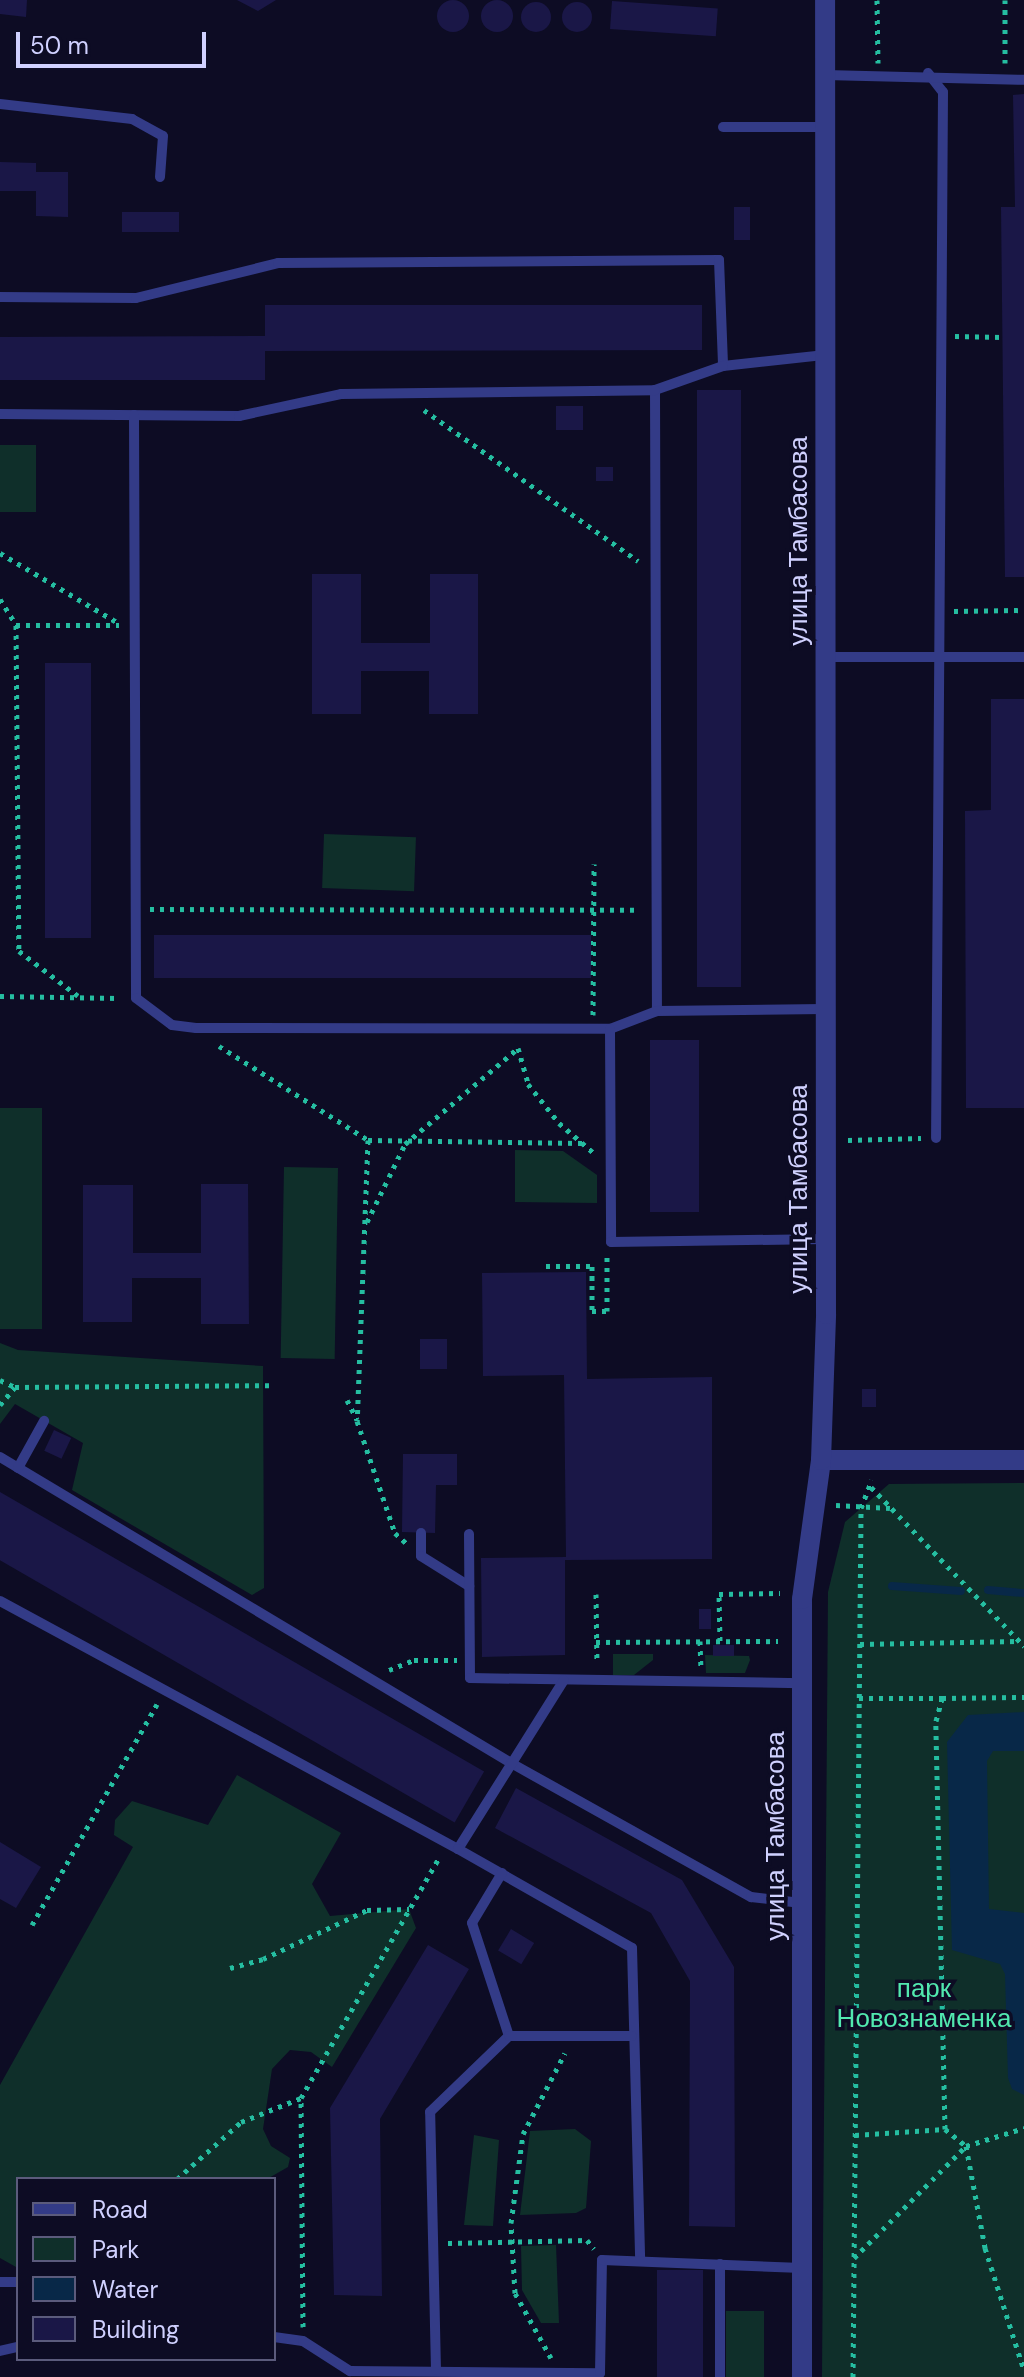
<!DOCTYPE html>
<meta charset="utf-8">
<style>
body{margin:0}
#map{position:relative;width:1024px;height:2377px;overflow:hidden;background:#0d0c24;font-family:"DM Sans",sans-serif}
div>[style]{position:absolute}
[style*='--x']{left:calc(var(--x)*1px);top:calc(var(--y)*1px);width:calc(var(--w)*1px);rotate:calc(var(--a)*1deg)}
.green>*{inset:0;background:#0f2f2a;transform-origin:0 0}
.water>*{inset:0;background:#082848}
.stream>*{height:8px;margin:-4px;padding:0 4px;transform-origin:4px;border-radius:4px;background:#082848}
.building>*{inset:0;background:#1a1747;transform-origin:0 0}
.round{border-radius:50%}
.path>*{height:5px;margin-top:-2.5px;transform-origin:0;background:repeating-linear-gradient(90deg,#25bea1 0 4px,transparent 0 10px)}
.service>*{height:10px;margin:-5px;padding:0 5px;transform-origin:5px;border-radius:5px;background:#333b87}
.minor>*{height:20px;margin:-10px;padding:0 10px;transform-origin:10px;border-radius:10px;background:#333b87}
span{translate:-50% -50%;white-space:nowrap;text-align:center;line-height:1.15;-webkit-text-stroke:7px #0d0c24;paint-order:stroke}
.street-label{font-size:26px;color:#d0d1ff}
.park-label{font-size:26px;color:#52e9af}
.legend{position:absolute;left:16px;top:2177px;width:260px;height:184px;box-sizing:border-box;background:#0d0c24;border:2px solid #5b5b7c;margin:0;padding:10px 14px;list-style:none;font-size:24px;color:#d0d1ff}
.legend li{display:flex;align-items:center;gap:16px;height:40px}
.legend b{width:40px;border:2px solid #5b5b7c}
.scale{position:absolute;left:16px;top:32px;width:190px;height:36px;box-sizing:border-box;border:4px solid #d0d1ff;border-top:0;padding-left:10px;font-size:24px;line-height:28px;white-space:nowrap;color:#d0d1ff;-webkit-text-stroke:6px #0d0c24;paint-order:stroke}
</style>
<div id="map">
<div class="green">
<div style="left:36px;top:445px;width:67px;height:36px;rotate:90deg"></div>
<div style="left:324px;top:834px;width:92px;height:54px;rotate:2deg"></div>
<div style="left:0;top:1108px;width:42px;height:221px"></div>
<div style="clip-path:polygon(515px 1150px,563px 1151px,597px 1175px,597px 1203px,515px 1202px)"></div>
<div style="left:284px;top:1167px;width:54px;height:191px;rotate:1deg"></div>
<div style="clip-path:polygon(0 1343px,18px 1350px,263px 1366px,264px 1588px,252px 1595px,72px 1490px,83px 1443px,15px 1404px,0 1424px)"></div>
<div style="clip-path:polygon(1024px 1483px,1024px 2377px,822px 2377px,828px 1592px,845px 1522px,889px 1484px)"></div>
<div style="clip-path:polygon(613px 1654px,653px 1654px,653px 1660px,634px 1675px,613px 1675px)"></div>
<div style="clip-path:polygon(705px 1655px,749px 1656px,750px 1660px,745px 1673px,706px 1673px)"></div>
<div style="clip-path:polygon(237px 1775px,341px 1833px,312px 1884px,330px 1916px,409px 1909px,416px 1928px,332px 2067px,311px 2052px,290px 2050px,272px 2069px,263px 2129px,271px 2146px,290px 2158px,288px 2167px,267px 2179px,18px 2179px,16px 2267px,0 2258px,0 2085px,133px 1847px,114px 1835px,115px 1820px,132px 1801px,208px 1825px)"></div>
<div style="clip-path:polygon(575px 2129px,591px 2141px,586px 2208px,576px 2213px,520px 2215px,530px 2131px)"></div>
<div style="clip-path:polygon(474px 2135px,499px 2140px,493px 2226px,464px 2225px)"></div>
<div style="clip-path:polygon(556px 2245px,559px 2323px,541px 2323px,522px 2290px,521px 2246px)"></div>
<div style="left:726px;top:2311px;width:38px;height:66px"></div>
</div>
<div class="water">
<div style="clip-path:polygon(1024px 1712px,1024px 1751px,993px 1751px,987px 1761px,989px 1909px,1024px 1913px,1024px 2095px,1012px 2089px,1008px 2078px,1005px 1974px,1000px 1964px,952px 1950px,947px 1742px,968px 1715px)"></div>
</div>
<div class="stream">
<div style="--x:892;--y:1586;--w:69;--a:4.1"></div>
<div style="--x:988;--y:1590;--w:36;--a:5"></div>
</div>
<div class="building">
<div class="round" style="left:481px;top:0;width:32px;height:32px"></div>
<div style="clip-path:polygon(0 0,27px 0,26px 17px,0 14px)"></div>
<div style="clip-path:polygon(237px 0,276px 0,258px 11px)"></div>
<div class="round" style="left:437px;top:0;width:32px;height:32px"></div>
<div style="left:612px;top:1px;width:106px;height:28px;rotate:4deg"></div>
<div class="round" style="left:562px;top:2px;width:30px;height:30px"></div>
<div class="round" style="left:521px;top:2px;width:30px;height:30px"></div>
<div style="clip-path:polygon(1024px 94px,1024px 577px,1005px 577px,1001px 207px,1015px 207px,1013px 95px)"></div>
<div style="clip-path:polygon(0 162px,36px 163px,36px 172px,68px 172px,68px 217px,36px 216px,36px 191px,0 191px)"></div>
<div style="left:734px;top:207px;width:16px;height:33px"></div>
<div style="left:122px;top:212px;width:57px;height:20px"></div>
<div style="clip-path:polygon(265px 305px,702px 305px,702px 350px,265px 351px,265px 380px,0 380px,0 337px,265px 336px)"></div>
<div style="left:697px;top:390px;width:44px;height:597px"></div>
<div style="left:556px;top:406px;width:27px;height:24px"></div>
<div style="left:596px;top:467px;width:17px;height:14px"></div>
<div style="clip-path:polygon(312px 574px,361px 574px,361px 643px,430px 643px,430px 574px,478px 574px,478px 714px,429px 714px,429px 671px,361px 671px,361px 714px,312px 714px)"></div>
<div style="left:45px;top:663px;width:46px;height:275px"></div>
<div style="clip-path:polygon(991px 699px,1024px 699px,1024px 1108px,966px 1108px,965px 811px,991px 810px)"></div>
<div style="left:154px;top:935px;width:437px;height:43px"></div>
<div style="left:699px;top:1040px;width:172px;height:49px;rotate:90deg"></div>
<div style="clip-path:polygon(201px 1184px,248px 1184px,249px 1324px,201px 1324px,201px 1278px,132px 1278px,132px 1322px,83px 1322px,83px 1185px,133px 1185px,133px 1253px,201px 1253px)"></div>
<div style="clip-path:polygon(586px 1272px,587px 1379px,712px 1377px,712px 1559px,565px 1560px,565px 1655px,482px 1657px,481px 1558px,566px 1557px,564px 1375px,483px 1376px,482px 1273px)"></div>
<div style="left:420px;top:1339px;width:27px;height:30px"></div>
<div style="left:862px;top:1389px;width:14px;height:18px"></div>
<div style="left:54px;top:1430px;width:19px;height:23px;rotate:25deg"></div>
<div style="clip-path:polygon(403px 1454px,457px 1454px,457px 1485px,436px 1485px,435px 1533px,402px 1532px)"></div>
<div style="left:0;top:1492px;width:559px;height:59px;rotate:30deg"></div>
<div style="left:699px;top:1609px;width:12px;height:20px"></div>
<div style="left:713px;top:1645px;width:21px;height:11px"></div>
<div style="clip-path:polygon(516px 1788px,682px 1880px,734px 1967px,735px 2227px,689px 2226px,690px 1981px,651px 1913px,495px 1828px)"></div>
<div style="clip-path:polygon(0 1842px,41px 1867px,16px 1908px,0 1899px)"></div>
<div style="left:511px;top:1929px;width:27px;height:25px;rotate:31deg"></div>
<div style="clip-path:polygon(428px 1945px,469px 1969px,380px 2119px,382px 2296px,334px 2295px,330px 2108px)"></div>
<div style="left:657px;top:2270px;width:46px;height:107px"></div>
</div>
<div class="path">
<div style="--x:877;--y:0;--w:63;--a:89.1"></div>
<div style="--x:1005;--y:0;--w:63;--a:90"></div>
<div style="--x:955;--y:336;--w:47;--a:1.2"></div>
<div style="--x:424;--y:410;--w:262;--a:35.2"></div>
<div style="--x:0;--y:553;--w:139;--a:30.6"></div>
<div style="--x:0;--y:599;--w:31;--a:58"></div>
<div style="--x:16;--y:625;--w:326;--a:89.5"></div>
<div style="--x:19;--y:951;--w:74;--a:37.3"></div>
<div style="--x:954;--y:611;--w:70;--a:-0.8"></div>
<div style="--x:16;--y:625;--w:103;--a:0"></div>
<div style="--x:150;--y:909;--w:490;--a:0.1"></div>
<div style="--x:0;--y:996;--w:119;--a:1"></div>
<div style="--x:593;--y:1015;--w:151;--a:-89.6"></div>
<div style="--x:219;--y:1046;--w:176;--a:32.2"></div>
<div style="--x:368;--y:1140;--w:214;--a:0.8"></div>
<div style="--x:518;--y:1048;--w:37;--a:74"></div>
<div style="--x:528;--y:1084;--w:50;--a:51.5"></div>
<div style="--x:559;--y:1123;--w:48;--a:40.7"></div>
<div style="--x:368;--y:1140;--w:281;--a:92.2"></div>
<div style="--x:357;--y:1421;--w:118;--a:71.3"></div>
<div style="--x:395;--y:1533;--w:15;--a:42"></div>
<div style="--x:848;--y:1140;--w:73;--a:-1.6"></div>
<div style="--x:367;--y:1222;--w:87;--a:-64"></div>
<div style="--x:405;--y:1144;--w:148;--a:-40.3"></div>
<div style="--x:546;--y:1266;--w:46;--a:0"></div>
<div style="--x:592;--y:1266;--w:45;--a:90"></div>
<div style="--x:592;--y:1311;--w:15;--a:0"></div>
<div style="--x:607;--y:1311;--w:54;--a:-90"></div>
<div style="--x:0;--y:1380;--w:17;--a:25"></div>
<div style="--x:15;--y:1387;--w:259;--a:-0.4"></div>
<div style="--x:347;--y:1400;--w:22;--a:63"></div>
<div style="--x:0;--y:1405;--w:23;--a:-50"></div>
<div style="--x:871;--y:1487;--w:221;--a:46.1"></div>
<div style="--x:836;--y:1505;--w:54;--a:3.2"></div>
<div style="--x:596;--y:1594;--w:69;--a:89.2"></div>
<div style="--x:700;--y:1641;--w:27;--a:88"></div>
<div style="--x:720;--y:1641;--w:47;--a:-91.2"></div>
<div style="--x:719;--y:1594;--w:61;--a:-0.9"></div>
<div style="--x:596;--y:1642;--w:182;--a:-0.3"></div>
<div style="--x:860;--y:1644;--w:159;--a:-1.1"></div>
<div style="--x:389;--y:1670;--w:27;--a:-22"></div>
<div style="--x:414;--y:1660;--w:43;--a:0"></div>
<div style="--x:859;--y:1698;--w:83;--a:0"></div>
<div style="--x:32;--y:1925;--w:254;--a:-60.5"></div>
<div style="--x:230;--y:1968;--w:34;--a:-15"></div>
<div style="--x:263;--y:1959;--w:115;--a:-25.2"></div>
<div style="--x:367;--y:1910;--w:42;--a:-1.4"></div>
<div style="--x:945;--y:2129;--w:408;--a:-91.3"></div>
<div style="--x:936;--y:1721;--w:24;--a:-75"></div>
<div style="--x:942;--y:1698;--w:82;--a:-0.7"></div>
<div style="--x:855;--y:2135;--w:90;--a:-3.8"></div>
<div style="--x:945;--y:2129;--w:27;--a:39"></div>
<div style="--x:966;--y:2146;--w:61;--a:-17.2"></div>
<div style="--x:966;--y:2146;--w:104;--a:79.4"></div>
<div style="--x:985;--y:2248;--w:128;--a:72.3"></div>
<div style="--x:177;--y:2179;--w:86;--a:-41.7"></div>
<div style="--x:241;--y:2122;--w:65;--a:-21.8"></div>
<div style="--x:448;--y:2243;--w:139;--a:-1.2"></div>
<div style="--x:587;--y:2240;--w:11;--a:52"></div>
<div style="--x:854;--y:2258;--w:157;--a:-45"></div>
<div style="--x:303;--y:2327;--w:229;--a:-90.5"></div>
<div style="--x:301;--y:2098;--w:277;--a:-60.1"></div>
<div style="--x:551;--y:2358;--w:74;--a:-119"></div>
<div style="--x:515;--y:2293;--w:70;--a:-93.3"></div>
<div style="--x:511;--y:2223;--w:90;--a:-82.3"></div>
<div style="--x:523;--y:2134;--w:91;--a:-62.6"></div>
<div style="--x:853;--y:2377;--w:869;--a:-89.47"></div>
<div style="--x:861;--y:1508;--w:30;--a:-69"></div>
</div>
<div class="service">
<div style="--x:928;--y:73;--w:24;--a:52"></div>
<div style="--x:943;--y:92;--w:1046;--a:90.38"></div>
<div style="--x:825;--y:75;--w:199;--a:1.4"></div>
<div style="--x:0;--y:104;--w:133;--a:6.5"></div>
<div style="--x:132;--y:119;--w:35;--a:29"></div>
<div style="--x:163;--y:136;--w:41;--a:94.2"></div>
<div style="--x:723;--y:127;--w:102;--a:0"></div>
<div style="--x:0;--y:297;--w:136;--a:0.4"></div>
<div style="--x:136;--y:298;--w:146;--a:-13.8"></div>
<div style="--x:278;--y:263;--w:441;--a:-0.4"></div>
<div style="--x:719;--y:260;--w:106;--a:87.8"></div>
<div style="--x:723;--y:366;--w:103;--a:-6.2"></div>
<div style="--x:723;--y:366;--w:72;--a:160.6"></div>
<div style="--x:655;--y:390;--w:621;--a:89.82"></div>
<div style="--x:657;--y:1011;--w:167;--a:-0.7"></div>
<div style="--x:0;--y:414;--w:239;--a:0.5"></div>
<div style="--x:239;--y:416;--w:104;--a:-12.2"></div>
<div style="--x:341;--y:394;--w:314;--a:-0.7"></div>
<div style="--x:134;--y:415;--w:583;--a:89.8"></div>
<div style="--x:136;--y:998;--w:45;--a:36.9"></div>
<div style="--x:172;--y:1025;--w:24;--a:7"></div>
<div style="--x:196;--y:1028;--w:414;--a:0.1"></div>
<div style="--x:825;--y:657;--w:199;--a:0"></div>
<div style="--x:657;--y:1011;--w:50;--a:159"></div>
<div style="--x:610;--y:1029;--w:213;--a:89.7"></div>
<div style="--x:611;--y:1242;--w:215;--a:-0.8"></div>
<div style="--x:0;--y:1457;--w:596;--a:30.91"></div>
<div style="--x:511;--y:1763;--w:275;--a:29.2"></div>
<div style="--x:751;--y:1897;--w:50;--a:6.8"></div>
<div style="--x:18;--y:1468;--w:54;--a:-61"></div>
<div style="--x:421;--y:1533;--w:23;--a:90"></div>
<div style="--x:421;--y:1556;--w:57;--a:32"></div>
<div style="--x:469;--y:1534;--w:144;--a:89.6"></div>
<div style="--x:470;--y:1678;--w:332;--a:0.9"></div>
<div style="--x:0;--y:1601;--w:521;--a:28.43"></div>
<div style="--x:458;--y:1849;--w:199;--a:-57.9"></div>
<div style="--x:458;--y:1849;--w:200;--a:29.6"></div>
<div style="--x:632;--y:1948;--w:312;--a:88.5"></div>
<div style="--x:502;--y:1873;--w:58;--a:121"></div>
<div style="--x:472;--y:1923;--w:119;--a:71.9"></div>
<div style="--x:720;--y:2264;--w:113;--a:90"></div>
<div style="--x:0;--y:2282;--w:18;--a:0"></div>
<div style="--x:274;--y:2337;--w:29;--a:8"></div>
<div style="--x:303;--y:2341;--w:56;--a:32.6"></div>
<div style="--x:350;--y:2371;--w:250;--a:0.5"></div>
<div style="--x:600;--y:2373;--w:113;--a:-89"></div>
<div style="--x:602;--y:2260;--w:200;--a:2.3"></div>
<div style="--x:0;--y:2351;--w:18;--a:-13"></div>
<div style="--x:436;--y:2370;--w:258;--a:-91.3"></div>
<div style="--x:430;--y:2112;--w:110;--a:-43.9"></div>
<div style="--x:509;--y:2036;--w:123;--a:0"></div>
</div>
<div class="minor">
<div style="--x:821;--y:1460;--w:203;--a:0"></div>
<div style="--x:802;--y:2377;--w:778;--a:-90"></div>
<div style="--x:802;--y:1599;--w:140;--a:-82.2"></div>
<div style="--x:821;--y:1460;--w:146;--a:-88"></div>
<div style="--x:826;--y:1314;--w:1314;--a:-90.04"></div>
</div>
<div class="street-label">
<span style="left:799px;top:541px;rotate:-90deg">улица Тамбасова</span>
<span style="left:799px;top:1189px;rotate:-90deg">улица Тамбасова</span>
<span style="left:776px;top:1836px;rotate:-90deg">улица Тамбасова</span>
</div>
<div class="park-label">
<span style="left:924px;top:2004px">парк<br>Новознаменка</span>
</div>
<ul class="legend">
<li><b style="height:10px;background:#333b87"></b>Road</li>
<li><b style="height:22px;background:#0f2f2a"></b>Park</li>
<li><b style="height:22px;background:#082848"></b>Water</li>
<li><b style="height:22px;background:#1a1747"></b>Building</li>
</ul>
<div class="scale">50 m</div>
</div>
